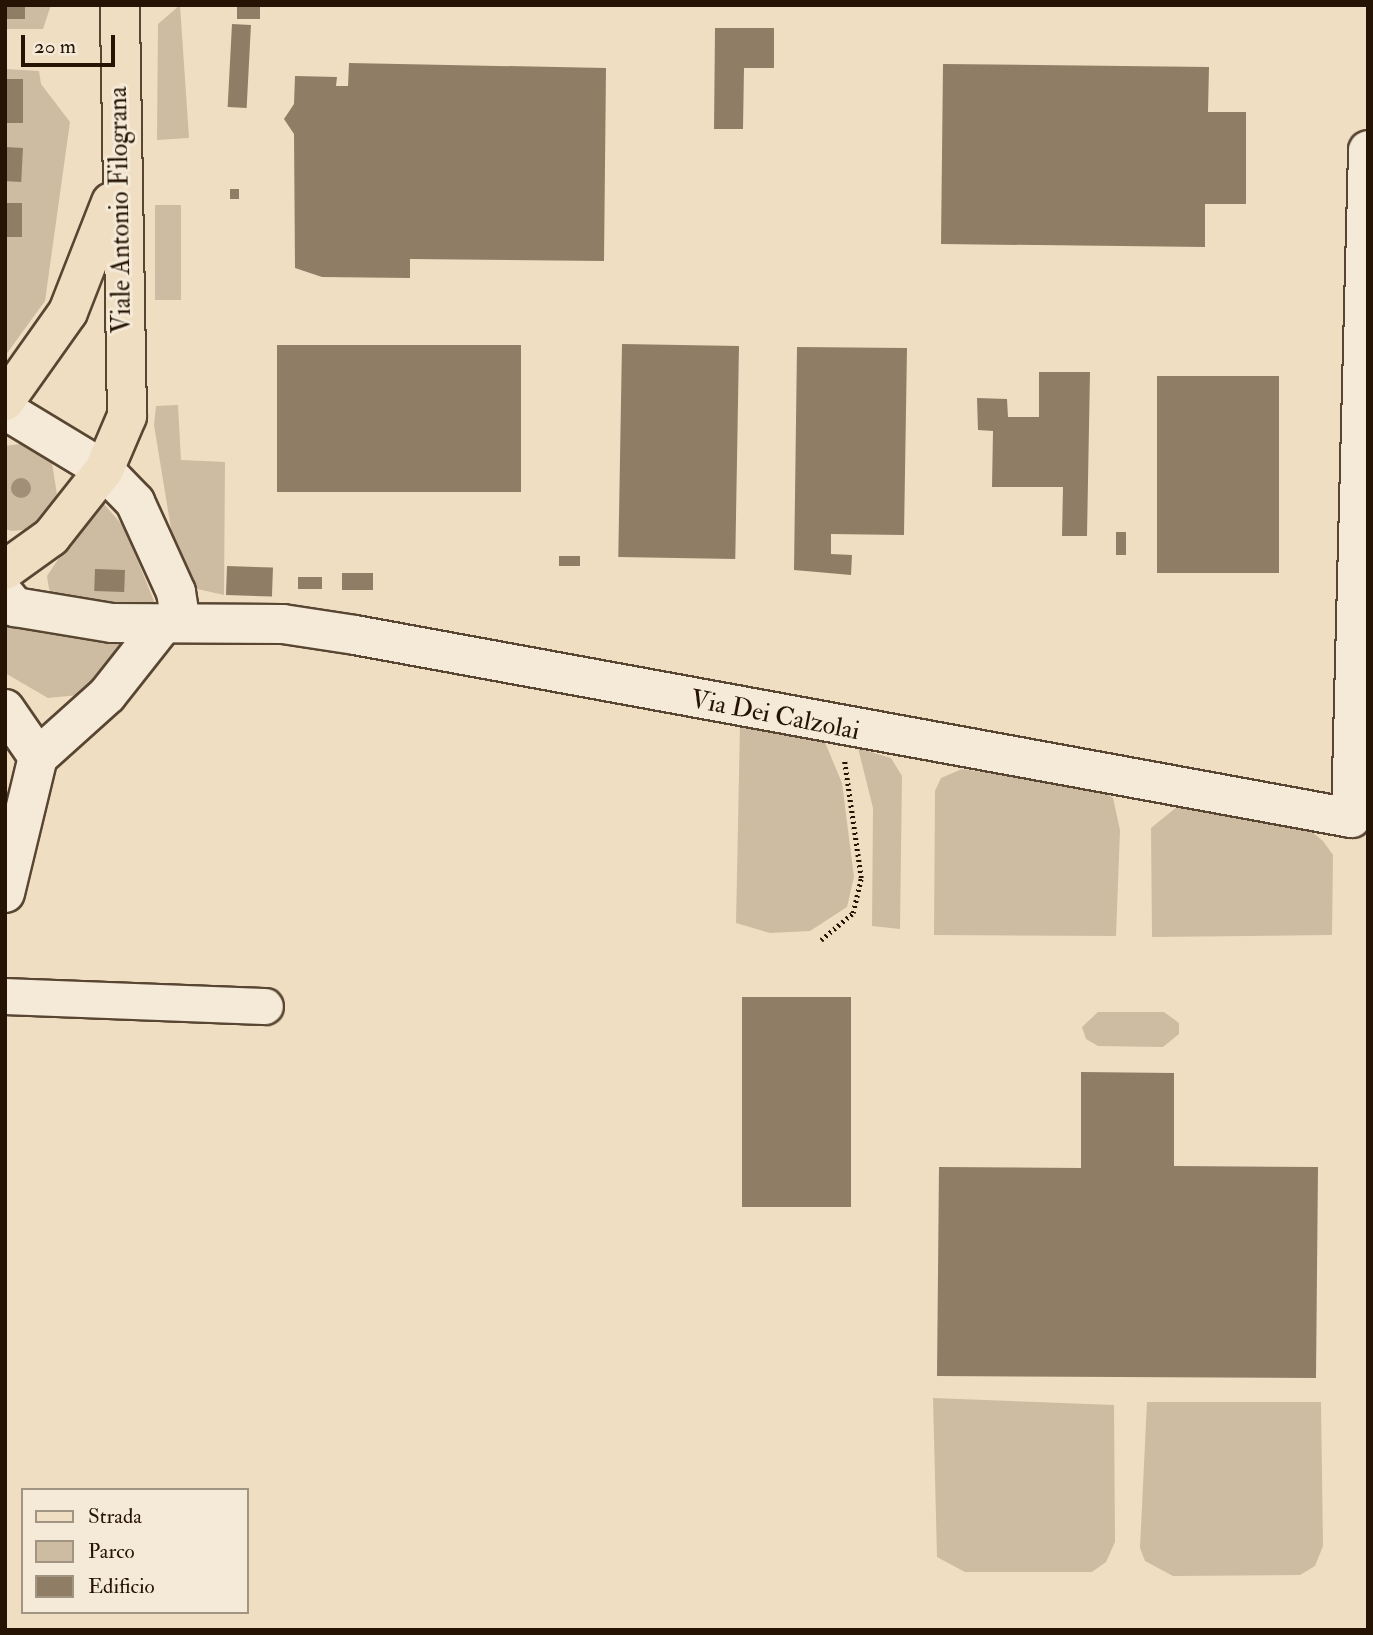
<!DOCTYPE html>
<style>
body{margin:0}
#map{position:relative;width:1373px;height:1635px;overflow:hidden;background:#f0dec2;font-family:"IM FELL Double Pica",serif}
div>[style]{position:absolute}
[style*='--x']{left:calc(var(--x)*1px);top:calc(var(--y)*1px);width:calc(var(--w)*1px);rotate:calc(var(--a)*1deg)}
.green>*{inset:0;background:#cdbca2;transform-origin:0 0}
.building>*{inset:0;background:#8f7d66;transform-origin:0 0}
.path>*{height:4.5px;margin-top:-2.25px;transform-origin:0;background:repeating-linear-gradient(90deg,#251403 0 2px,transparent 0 5.5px)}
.roads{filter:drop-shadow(2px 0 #584633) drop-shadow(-2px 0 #584633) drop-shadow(0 2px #584633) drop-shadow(0 -2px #584633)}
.street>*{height:35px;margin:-17.5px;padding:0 17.5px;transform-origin:17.5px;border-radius:17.5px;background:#f5ead7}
.secondary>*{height:38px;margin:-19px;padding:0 19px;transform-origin:19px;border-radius:19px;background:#f5ead7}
.primary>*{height:38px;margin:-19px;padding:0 19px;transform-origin:19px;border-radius:19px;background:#f0dec2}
.trees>*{width:20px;height:20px;margin:-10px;border-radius:50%;background:#a18f78}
span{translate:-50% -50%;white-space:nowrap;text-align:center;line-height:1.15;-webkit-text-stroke:6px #f5ead7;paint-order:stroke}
.street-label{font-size:26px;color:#251403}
.frame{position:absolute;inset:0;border:7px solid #251403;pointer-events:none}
.legend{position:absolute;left:21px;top:1488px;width:228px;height:126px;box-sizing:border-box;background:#f5ead7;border:2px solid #a29482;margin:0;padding:9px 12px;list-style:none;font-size:21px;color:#251403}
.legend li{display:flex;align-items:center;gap:14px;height:35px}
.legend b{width:35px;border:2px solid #a29482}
.scale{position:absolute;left:21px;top:35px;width:94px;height:32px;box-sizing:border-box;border:4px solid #251403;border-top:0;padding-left:9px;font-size:21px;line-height:24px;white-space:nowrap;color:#251403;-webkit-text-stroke:5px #f5ead7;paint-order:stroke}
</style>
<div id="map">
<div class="green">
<div style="clip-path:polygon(5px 5px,51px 5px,43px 29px,5px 29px)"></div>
<div style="clip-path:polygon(180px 5px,189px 138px,157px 140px,158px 24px)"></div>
<div style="clip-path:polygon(5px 69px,39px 71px,41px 84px,70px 122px,45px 301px,5px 356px)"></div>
<div style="left:155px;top:205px;width:26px;height:95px"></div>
<div style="clip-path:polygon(178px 405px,181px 460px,225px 462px,224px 595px,193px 588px,175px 553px,154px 425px,156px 406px)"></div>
<div style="clip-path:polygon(20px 444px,52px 463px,58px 501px,31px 529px,12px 531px,5px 529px,5px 446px)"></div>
<div style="clip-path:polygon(104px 504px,124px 527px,158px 611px,55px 598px,49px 589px,47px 576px,94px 506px)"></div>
<div style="clip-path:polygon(5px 623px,46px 634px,126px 638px,115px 667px,79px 695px,48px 698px,5px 673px)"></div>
<div style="clip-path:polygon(740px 724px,824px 740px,842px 783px,854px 877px,847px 907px,810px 931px,770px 933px,736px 923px)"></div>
<div style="clip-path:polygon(858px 748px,891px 758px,902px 776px,900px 929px,872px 926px,873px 808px)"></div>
<div style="clip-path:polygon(962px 769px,1102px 790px,1113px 798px,1120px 830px,1116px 936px,934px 935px,935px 791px,941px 778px)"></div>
<div style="clip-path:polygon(1178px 806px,1312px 832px,1323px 841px,1333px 855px,1332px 935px,1152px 937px,1151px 828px)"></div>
<div style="clip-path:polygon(1098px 1012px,1164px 1012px,1179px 1023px,1179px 1034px,1163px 1047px,1098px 1046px,1086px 1039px,1082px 1027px)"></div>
<div style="clip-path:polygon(933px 1398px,1114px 1405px,1115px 1542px,1106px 1562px,1092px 1572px,965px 1572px,937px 1557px)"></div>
<div style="clip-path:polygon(1147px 1402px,1321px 1402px,1323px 1546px,1315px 1566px,1300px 1575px,1173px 1576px,1145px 1561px,1140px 1548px)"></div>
</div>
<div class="building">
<div style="left:5px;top:5px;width:20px;height:14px"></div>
<div style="left:237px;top:5px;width:23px;height:14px"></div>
<div style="left:232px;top:24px;width:19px;height:83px;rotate:3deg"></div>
<div style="clip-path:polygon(715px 28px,774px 28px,774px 68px,744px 68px,743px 129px,714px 129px)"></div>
<div style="clip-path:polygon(349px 63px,606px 68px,604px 261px,410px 259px,410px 278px,322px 277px,295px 268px,294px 134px,284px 119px,294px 104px,295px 76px,337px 77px,336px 86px,348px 86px)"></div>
<div style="clip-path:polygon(943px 64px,1209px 67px,1208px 112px,1246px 112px,1246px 204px,1205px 204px,1205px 247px,941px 244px)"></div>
<div style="left:5px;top:79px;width:18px;height:44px"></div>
<div style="left:5px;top:147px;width:18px;height:34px;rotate:3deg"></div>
<div style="left:230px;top:189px;width:9px;height:10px"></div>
<div style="left:5px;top:203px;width:17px;height:34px"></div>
<div style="left:622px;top:344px;width:117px;height:213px;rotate:1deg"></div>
<div style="left:277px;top:345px;width:244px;height:147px"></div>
<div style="clip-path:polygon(797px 347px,907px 348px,904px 535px,831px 534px,831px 554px,852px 555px,851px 575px,794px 570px)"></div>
<div style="clip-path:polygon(1039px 372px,1090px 372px,1087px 536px,1062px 536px,1063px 487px,992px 487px,993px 431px,978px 430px,977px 398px,1007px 399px,1008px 417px,1039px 417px)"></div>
<div style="left:1157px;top:376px;width:122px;height:197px"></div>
<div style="left:1116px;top:532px;width:10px;height:23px"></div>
<div style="left:559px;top:556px;width:21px;height:10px"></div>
<div style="left:227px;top:566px;width:46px;height:29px;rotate:2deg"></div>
<div style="left:95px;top:569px;width:30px;height:22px;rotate:2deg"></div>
<div style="left:342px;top:573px;width:31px;height:17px"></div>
<div style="left:298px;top:577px;width:24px;height:12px"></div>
<div style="left:742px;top:997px;width:109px;height:210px"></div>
<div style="clip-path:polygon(1081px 1072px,1174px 1073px,1174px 1166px,1318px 1167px,1316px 1378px,937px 1376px,939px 1167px,1081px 1168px)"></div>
</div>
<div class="path">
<div style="--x:821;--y:940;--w:42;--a:-40.2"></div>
<div style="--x:853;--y:913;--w:36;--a:-77"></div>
<div style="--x:861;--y:878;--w:120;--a:-98.1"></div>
</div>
<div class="roads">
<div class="street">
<div style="--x:5;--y:996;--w:260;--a:2.2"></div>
</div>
<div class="secondary">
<div style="--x:5;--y:410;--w:116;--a:31.2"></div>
<div style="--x:104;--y:470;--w:45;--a:45.9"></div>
<div style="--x:135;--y:502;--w:99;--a:65.5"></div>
<div style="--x:176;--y:592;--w:31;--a:81"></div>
<div style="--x:5;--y:595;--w:16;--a:50"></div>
<div style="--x:15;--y:607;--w:98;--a:9.4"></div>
<div style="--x:112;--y:623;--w:171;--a:0.3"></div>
<div style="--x:283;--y:624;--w:73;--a:8.7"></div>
<div style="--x:355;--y:635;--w:1013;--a:10.41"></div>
<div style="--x:1351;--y:818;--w:668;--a:-88.54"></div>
<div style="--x:5;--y:709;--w:58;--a:55.5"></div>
<div style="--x:5;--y:893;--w:140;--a:-76.4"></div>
<div style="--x:38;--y:757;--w:93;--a:-41.9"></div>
<div style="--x:107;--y:695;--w:85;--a:-51.7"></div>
</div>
<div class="primary">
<div style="--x:5;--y:401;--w:109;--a:-54.7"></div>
<div style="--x:68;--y:312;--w:118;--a:-68.6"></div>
<div style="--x:5;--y:570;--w:57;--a:-35.7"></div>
<div style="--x:51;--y:537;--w:85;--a:-51.7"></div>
<div style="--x:104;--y:470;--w:59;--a:-66.9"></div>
<div style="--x:127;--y:416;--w:411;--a:-91"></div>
</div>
</div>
<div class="trees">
<div style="left:21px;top:488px"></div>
</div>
<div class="street-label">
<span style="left:121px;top:210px;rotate:-91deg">Viale Antonio Filograna</span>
<span style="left:775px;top:716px;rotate:11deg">Via Dei Calzolai</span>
</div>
<div class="frame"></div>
<ul class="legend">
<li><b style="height:9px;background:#f0dec2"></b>Strada</li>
<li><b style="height:19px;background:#cdbca2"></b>Parco</li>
<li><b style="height:19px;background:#8f7d66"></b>Edificio</li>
</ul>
<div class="scale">20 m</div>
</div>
